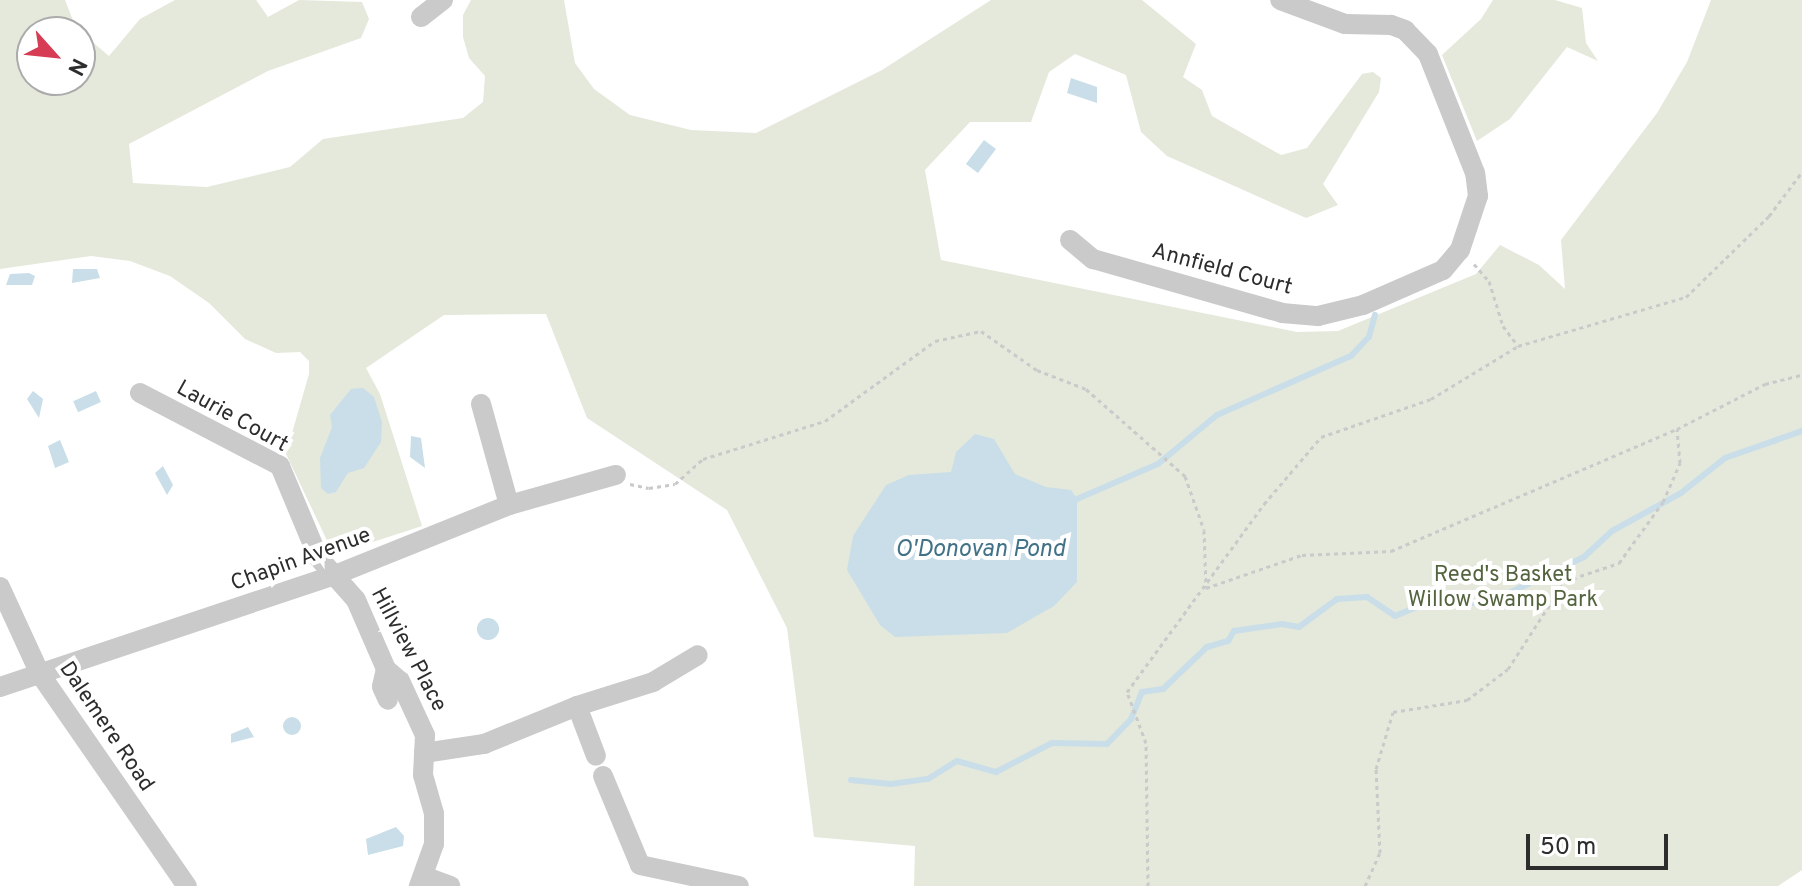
<!DOCTYPE html>
<style>
body{margin:0}
#map{position:relative;width:1802px;height:886px;overflow:hidden;background:#fff;font-family:Overpass,sans-serif}
div>[style]{position:absolute}
[style*='--x']{left:calc(var(--x)*1px);top:calc(var(--y)*1px);width:calc(var(--w)*1px);rotate:calc(var(--a)*1deg)}
.green>*{inset:0;background:#e4e9db}
.water>*{inset:0;background:#c9dee8;transform-origin:0 0}
.round{border-radius:50%}
.stream>*{height:6px;margin:-3px;padding:0 3px;transform-origin:3px;border-radius:3px;background:#c9dee8}
.path>*{height:3px;margin-top:-1.5px;transform-origin:0;background:repeating-linear-gradient(90deg,#cacaca 0 4px,transparent 0 8px)}
.minor>*{height:20px;margin:-10px;padding:0 10px;transform-origin:10px;border-radius:10px;background:#cacaca}
span{translate:-50% -50%;white-space:nowrap;text-align:center;line-height:1.15;-webkit-text-stroke:8px #fff;paint-order:stroke}
.street-label{font-size:22px;color:#2d2d2d}
.park-label{font-size:22px;color:#53643e}
.water-label{font-size:24px;color:#427288;font-style:italic}
.north{position:absolute;left:16px;top:16px;width:80px;height:80px;box-sizing:border-box;background:#fff;border:2px solid #ababab;border-radius:50%;rotate:117deg;font-size:22px;font-weight:700;line-height:32px;text-align:center;color:#2d2d2d}
.north::after{content:'';display:block;margin:auto;width:28px;height:36px;background:#d63c53;clip-path:polygon(50% 0,100% 100%,50% 72%,0 100%)}
.scale{position:absolute;left:1526px;top:834px;width:142px;height:36px;box-sizing:border-box;border:4px solid #2d2d2d;border-top:0;padding-left:10px;font-size:24px;line-height:28px;white-space:nowrap;color:#2d2d2d;-webkit-text-stroke:6px #fff;paint-order:stroke}
</style>
<div id="map">
<div class="green">
<div style="clip-path:polygon(evenodd,0 0,65px 0,76px 28px,109px 56px,140px 19px,175px 0,256px 0,268px 17px,299px 0,362px 2px,369px 19px,361px 38px,268px 71px,129px 144px,133px 183px,207px 187px,290px 167px,323px 139px,463px 118px,483px 102px,485px 76px,469px 58px,463px 37px,463px 15px,471px 0,564px 0,575px 63px,594px 89px,630px 115px,691px 130px,756px 133px,882px 70px,991px 0,1142px 0,1196px 44px,1183px 77px,1202px 90px,1212px 116px,1281px 155px,1307px 148px,1362px 74px,1373px 72px,1381px 78px,1379px 92px,1323px 184px,1338px 205px,1306px 218px,1167px 156px,1141px 132px,1126px 75px,1075px 54px,1049px 72px,1031px 122px,970px 122px,925px 170px,941px 260px,1297px 332px,1338px 331px,1476px 274px,1500px 245px,1539px 265px,1565px 289px,1561px 240px,1657px 113px,1687px 62px,1711px 0,1802px 0,1802px 870px,1778px 886px,914px 886px,915px 846px,814px 837px,787px 628px,727px 510px,587px 418px,546px 314px,444px 315px,366px 368px,380px 394px,422px 526px,339px 553px,331px 549px,286px 454px,309px 374px,309px 361px,300px 352px,276px 353px,245px 339px,209px 303px,170px 276px,130px 261px,91px 256px,0 269px,0 0,32px 32px,80px 32px,80px 80px,32px 80px,32px 32px)"></div>
<div style="clip-path:polygon(1493px 0,1555px 0,1582px 8px,1586px 43px,1598px 61px,1567px 47px,1510px 119px,1477px 141px,1442px 55px,1481px 19px)"></div>
</div>
<div class="water">
<div style="clip-path:polygon(1071px 78px,1097px 87px,1097px 103px,1067px 93px)"></div>
<div style="left:984px;top:140px;width:15px;height:30px;rotate:37deg"></div>
<div style="clip-path:polygon(73px 269px,97px 269px,100px 278px,72px 283px)"></div>
<div style="clip-path:polygon(29px 273px,35px 276px,32px 285px,6px 285px,10px 274px)"></div>
<div style="clip-path:polygon(351px 389px,363px 388px,374px 397px,382px 422px,381px 442px,364px 468px,348px 473px,336px 492px,328px 494px,321px 488px,320px 458px,332px 427px,330px 415px)"></div>
<div style="clip-path:polygon(33px 391px,43px 399px,39px 418px,27px 399px)"></div>
<div style="left:96px;top:391px;width:12px;height:25px;rotate:66deg"></div>
<div style="clip-path:polygon(975px 434px,994px 439px,1015px 474px,1046px 487px,1071px 490px,1077px 499px,1077px 582px,1054px 606px,1007px 633px,895px 637px,880px 625px,847px 570px,853px 536px,886px 485px,909px 475px,951px 472px,956px 452px)"></div>
<div style="clip-path:polygon(411px 436px,421px 438px,425px 468px,410px 457px)"></div>
<div style="clip-path:polygon(60px 440px,69px 462px,55px 468px,48px 446px)"></div>
<div style="clip-path:polygon(163px 466px,173px 485px,167px 495px,155px 473px)"></div>
<div class="round" style="left:477px;top:618px;width:22px;height:22px"></div>
<div class="round" style="left:283px;top:717px;width:18px;height:18px"></div>
<div style="clip-path:polygon(248px 727px,254px 737px,231px 743px,231px 734px)"></div>
<div style="clip-path:polygon(396px 827px,404px 836px,403px 846px,368px 855px,366px 839px)"></div>
</div>
<div class="stream">
<div style="--x:1077;--y:499;--w:88;--a:-23.4"></div>
<div style="--x:1158;--y:464;--w:77;--a:-39.7"></div>
<div style="--x:1217;--y:415;--w:146;--a:-23.8"></div>
<div style="--x:1351;--y:356;--w:26;--a:-47"></div>
<div style="--x:1369;--y:337;--w:23;--a:-75"></div>
<div style="--x:851;--y:780;--w:40;--a:5.7"></div>
<div style="--x:891;--y:784;--w:37;--a:-8"></div>
<div style="--x:928;--y:779;--w:34;--a:-32"></div>
<div style="--x:957;--y:761;--w:41;--a:15.8"></div>
<div style="--x:996;--y:772;--w:63;--a:-27.4"></div>
<div style="--x:1052;--y:743;--w:55;--a:1"></div>
<div style="--x:1107;--y:744;--w:35;--a:-46"></div>
<div style="--x:1131;--y:719;--w:29;--a:-68"></div>
<div style="--x:1142;--y:692;--w:21;--a:-8"></div>
<div style="--x:1163;--y:689;--w:61;--a:-43.7"></div>
<div style="--x:1207;--y:647;--w:22;--a:-16"></div>
<div style="--x:1228;--y:641;--w:12;--a:-59"></div>
<div style="--x:1234;--y:631;--w:49;--a:-8.3"></div>
<div style="--x:1282;--y:624;--w:17;--a:10"></div>
<div style="--x:1299;--y:627;--w:47;--a:-36.4"></div>
<div style="--x:1337;--y:599;--w:30;--a:-4"></div>
<div style="--x:1367;--y:597;--w:34;--a:34"></div>
<div style="--x:1395;--y:616;--w:55;--a:-22.4"></div>
<div style="--x:1446;--y:595;--w:26;--a:18"></div>
<div style="--x:1471;--y:603;--w:33;--a:-12"></div>
<div style="--x:1503;--y:596;--w:90;--a:-25.7"></div>
<div style="--x:1584;--y:557;--w:38;--a:-43"></div>
<div style="--x:1612;--y:531;--w:79;--a:-28.8"></div>
<div style="--x:1681;--y:493;--w:56;--a:-38.5"></div>
<div style="--x:1725;--y:458;--w:82;--a:-19.3"></div>
</div>
<div class="path">
<div style="--x:1474;--y:264;--w:23;--a:49"></div>
<div style="--x:1489;--y:281;--w:47;--a:72.7"></div>
<div style="--x:1503;--y:326;--w:25;--a:53"></div>
<div style="--x:630;--y:484;--w:19;--a:12"></div>
<div style="--x:649;--y:488;--w:26;--a:-9"></div>
<div style="--x:675;--y:484;--w:38;--a:-42"></div>
<div style="--x:703;--y:459;--w:128;--a:-17.3"></div>
<div style="--x:825;--y:421;--w:136;--a:-36"></div>
<div style="--x:935;--y:341;--w:47;--a:-12.3"></div>
<div style="--x:981;--y:331;--w:68;--a:34.9"></div>
<div style="--x:1037;--y:370;--w:53;--a:21.2"></div>
<div style="--x:1086;--y:389;--w:132;--a:41.3"></div>
<div style="--x:1185;--y:476;--w:57;--a:70.6"></div>
<div style="--x:1204;--y:530;--w:58;--a:88"></div>
<div style="--x:1206;--y:588;--w:102;--a:-19"></div>
<div style="--x:1302;--y:555;--w:89;--a:-2.6"></div>
<div style="--x:1391;--y:551;--w:311;--a:-23.1"></div>
<div style="--x:1148;--y:886;--w:143;--a:-90.8"></div>
<div style="--x:1146;--y:743;--w:54;--a:-110.4"></div>
<div style="--x:1127;--y:692;--w:233;--a:-53.9"></div>
<div style="--x:1264;--y:504;--w:88;--a:-49.6"></div>
<div style="--x:1321;--y:437;--w:116;--a:-19.1"></div>
<div style="--x:1431;--y:399;--w:102;--a:-31.3"></div>
<div style="--x:1518;--y:346;--w:175;--a:-16.3"></div>
<div style="--x:1686;--y:297;--w:116;--a:-44.3"></div>
<div style="--x:1769;--y:216;--w:55;--a:-53.1"></div>
<div style="--x:1365;--y:886;--w:36;--a:-66"></div>
<div style="--x:1380;--y:853;--w:84;--a:-92.7"></div>
<div style="--x:1376;--y:769;--w:59;--a:-73.4"></div>
<div style="--x:1393;--y:712;--w:75;--a:-9.2"></div>
<div style="--x:1467;--y:700;--w:51;--a:-37.1"></div>
<div style="--x:1508;--y:669;--w:105;--a:-57.1"></div>
<div style="--x:1565;--y:581;--w:57;--a:-18.4"></div>
<div style="--x:1619;--y:563;--w:75;--a:-54.2"></div>
<div style="--x:1663;--y:502;--w:43;--a:-66.4"></div>
<div style="--x:1680;--y:463;--w:34;--a:-95"></div>
<div style="--x:1677;--y:429;--w:99;--a:-27.1"></div>
<div style="--x:1765;--y:384;--w:38;--a:-14"></div>
</div>
<div class="minor">
<div style="--x:421;--y:17;--w:28;--a:-38"></div>
<div style="--x:1070;--y:240;--w:30;--a:40"></div>
<div style="--x:1093;--y:259;--w:197;--a:15.9"></div>
<div style="--x:1282;--y:313;--w:36;--a:5"></div>
<div style="--x:1318;--y:316;--w:46;--a:-13.7"></div>
<div style="--x:1363;--y:305;--w:87;--a:-23.6"></div>
<div style="--x:1443;--y:270;--w:26;--a:-50"></div>
<div style="--x:1460;--y:250;--w:57;--a:-71.6"></div>
<div style="--x:1478;--y:196;--w:23;--a:-97"></div>
<div style="--x:1475;--y:173;--w:128;--a:-111.6"></div>
<div style="--x:1428;--y:54;--w:33;--a:-134"></div>
<div style="--x:1405;--y:30;--w:15;--a:-160"></div>
<div style="--x:1391;--y:25;--w:46;--a:-178.8"></div>
<div style="--x:1345;--y:24;--w:69;--a:-159.7"></div>
<div style="--x:140;--y:393;--w:158;--a:27.5"></div>
<div style="--x:280;--y:466;--w:99;--a:67.3"></div>
<div style="--x:318;--y:557;--w:57;--a:48.5"></div>
<div style="--x:356;--y:600;--w:75;--a:66.5"></div>
<div style="--x:386;--y:669;--w:18;--a:41"></div>
<div style="--x:400;--y:681;--w:60;--a:65.2"></div>
<div style="--x:425;--y:735;--w:40;--a:92.9"></div>
<div style="--x:423;--y:775;--w:40;--a:74"></div>
<div style="--x:434;--y:813;--w:31;--a:90"></div>
<div style="--x:434;--y:844;--w:45;--a:109.7"></div>
<div style="--x:481;--y:404;--w:105;--a:74.5"></div>
<div style="--x:0;--y:587;--w:96;--a:65.3"></div>
<div style="--x:40;--y:674;--w:258;--a:55.3"></div>
<div style="--x:386;--y:669;--w:18;--a:103"></div>
<div style="--x:382;--y:687;--w:14;--a:65"></div>
<div style="--x:0;--y:687;--w:353;--a:-18.5"></div>
<div style="--x:335;--y:575;--w:188;--a:-21.9"></div>
<div style="--x:509;--y:505;--w:111;--a:-15.7"></div>
<div style="--x:577;--y:706;--w:53;--a:69.2"></div>
<div style="--x:424;--y:753;--w:61;--a:-8.5"></div>
<div style="--x:484;--y:744;--w:100;--a:-22.2"></div>
<div style="--x:577;--y:706;--w:80;--a:-17.5"></div>
<div style="--x:653;--y:682;--w:52;--a:-31"></div>
<div style="--x:603;--y:776;--w:96;--a:67.4"></div>
<div style="--x:640;--y:865;--w:101;--a:12"></div>
<div style="--x:423;--y:876;--w:29;--a:20"></div>
</div>
<div class="street-label">
<span style="left:1222px;top:270px;rotate:15deg">Annfield Court</span>
<span style="left:232px;top:417px;rotate:29deg">Laurie Court</span>
<span style="left:301px;top:560px;rotate:-20deg">Chapin Avenue</span>
<span style="left:408px;top:650px;rotate:62deg">Hillview Place</span>
<span style="left:106px;top:727px;rotate:56deg">Dalemere Road</span>
</div>
<div class="park-label">
<span style="left:1503px;top:588px">Reed's Basket<br>Willow Swamp Park</span>
</div>
<div class="water-label">
<span style="left:980px;top:551px">O'Donovan Pond</span>
</div>
<div class="north">N</div>
<div class="scale">50 m</div>
</div>
